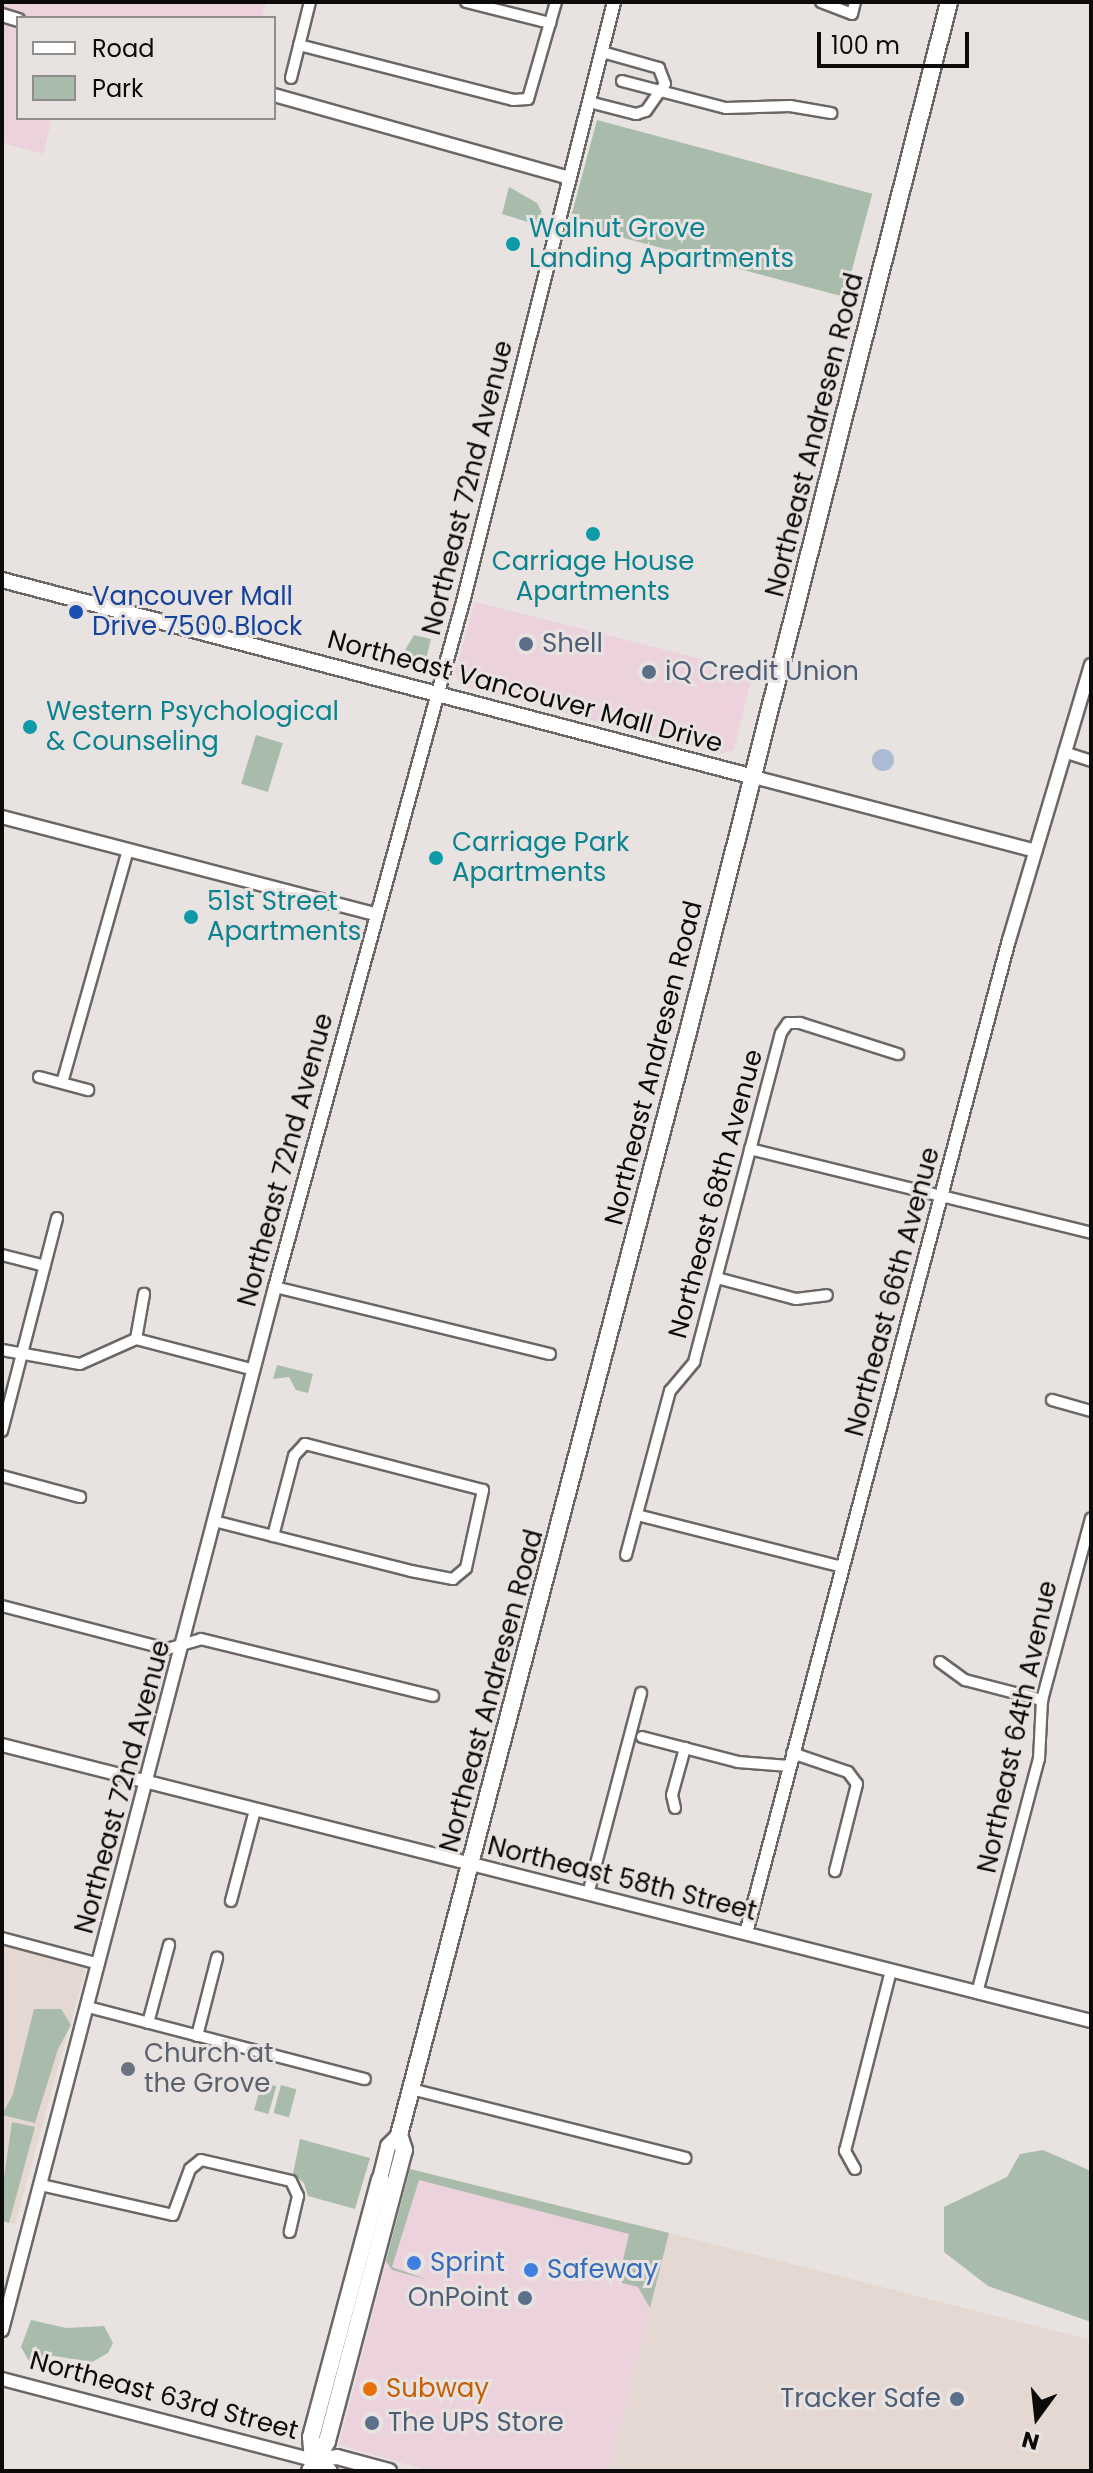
<!DOCTYPE html>
<style>
body{margin:0}
#map{position:relative;width:1093px;height:2473px;overflow:hidden;background:#e8e3e1;font-family:Poppins,sans-serif}
div>[style]{position:absolute}
[style*='--x']{left:calc(var(--x)*1px);top:calc(var(--y)*1px);width:calc(var(--w)*1px);rotate:calc(var(--a)*1deg)}
.commercial>*{inset:0;background:#ebd2dc}
.built>*{inset:0;background:#e5d7d2}
.green>*{inset:0;background:#a9bbaa;transform-origin:0 0}
.water>*{inset:0;background:#abbbd4}
.round{border-radius:50%}
.roads{filter:drop-shadow(2px 0 #6b6765) drop-shadow(-2px 0 #6b6765) drop-shadow(0 2px #6b6765) drop-shadow(0 -2px #6b6765)}
.minor>*{height:10px;margin:-5px;padding:0 5px;transform-origin:5px;border-radius:5px;background:#fff}
.tertiary>*{height:12px;margin:-6px;padding:0 6px;transform-origin:6px;border-radius:6px;background:#fff}
.secondary>*{height:14px;margin:-7px;padding:0 7px;transform-origin:7px;border-radius:7px;background:#fff}
.primary>*{height:16px;margin:-8px;padding:0 8px;transform-origin:8px;border-radius:8px;background:#fff}
.dots>*{width:22px;height:22px;translate:-50% -50%;box-sizing:border-box;border:4px solid #e8e3e1;border-radius:50%}
span{translate:-50% -50%;white-space:nowrap;text-align:center;line-height:1.15;-webkit-text-stroke:6px #e8e3e1;paint-order:stroke}
.culture-label{font-size:26px;color:#0d838f}
.left{translate:0 -50%;text-align:left}
.street-label{font-size:26px;color:#0c0b0a}
.transit-label{font-size:26px;color:#164399}
.service-label{font-size:26px;color:#4e5e75}
.right{translate:-100% -50%;text-align:right}
.worship-label{font-size:26px;color:#5b616d}
.shop-label{font-size:26px;color:#366cbe}
.food-label{font-size:26px;color:#c56008}
.frame{position:absolute;inset:0;border:4px solid #0c0b0a;pointer-events:none}
.legend{position:absolute;left:16px;top:16px;width:260px;height:104px;box-sizing:border-box;background:#e8e3e1;border:2px solid #908d8b;margin:0;padding:10px 14px;list-style:none;font-size:24px;color:#0c0b0a}
.legend li{display:flex;align-items:center;gap:16px;height:40px}
.legend b{width:40px;border:2px solid #908d8b}
.north{position:absolute;left:997px;top:2377px;width:80px;height:80px;-webkit-text-stroke:6px #e8e3e1;paint-order:stroke;rotate:195deg;font-size:22px;font-weight:700;line-height:32px;text-align:center;color:#0c0b0a}
.north::after{content:'';display:block;margin:auto;width:28px;height:36px;background:#0c0b0a;clip-path:polygon(50% 0,100% 100%,50% 72%,0 100%)}
.scale{position:absolute;left:817px;top:32px;width:152px;height:36px;box-sizing:border-box;border:4px solid #0c0b0a;border-top:0;padding-left:10px;font-size:24px;line-height:28px;white-space:nowrap;color:#0c0b0a;-webkit-text-stroke:6px #e8e3e1;paint-order:stroke}
</style>
<div id="map">
<div class="commercial">
<div style="clip-path:polygon(2px 2px,266px 2px,262px 18px,18px 18px,18px 118px,52px 118px,43px 154px,2px 143px)"></div>
<div style="clip-path:polygon(475px 602px,753px 672px,734px 750px,721px 754px,461px 686px,455px 672px)"></div>
<div style="clip-path:polygon(410px 2169px,669px 2233px,609px 2471px,430px 2471px,339px 2445px)"></div>
</div>
<div class="built">
<div style="clip-path:polygon(2px 1945px,86px 1967px,15px 2224px,2px 2221px)"></div>
<div style="clip-path:polygon(669px 2233px,1091px 2340px,1091px 2471px,609px 2471px)"></div>
</div>
<div class="green">
<div style="left:597px;top:120px;width:285px;height:107px;rotate:15deg"></div>
<div style="clip-path:polygon(509px 187px,537px 203px,544px 216px,541px 226px,502px 214px)"></div>
<div style="clip-path:polygon(414px 635px,431px 639px,425px 663px,409px 664px,405px 650px)"></div>
<div style="left:256px;top:735px;width:28px;height:51px;rotate:17deg"></div>
<div style="clip-path:polygon(277px 1365px,313px 1374px,308px 1393px,296px 1390px,289px 1377px,273px 1379px)"></div>
<div style="clip-path:polygon(34px 2009px,61px 2009px,71px 2025px,58px 2049px,35px 2123px,2px 2115px,13px 2094px)"></div>
<div style="left:262px;top:2082px;width:15px;height:29px;rotate:16deg"></div>
<div style="left:281px;top:2085px;width:16px;height:29px;rotate:15deg"></div>
<div style="clip-path:polygon(12px 2122px,35px 2127px,9px 2223px,2px 2221px,2px 2191px)"></div>
<div style="clip-path:polygon(300px 2139px,370px 2158px,355px 2209px,308px 2196px,304px 2183px,293px 2174px)"></div>
<div style="clip-path:polygon(1043px 2150px,1091px 2171px,1091px 2322px,988px 2286px,944px 2252px,944px 2207px,1007px 2177px,1020px 2154px)"></div>
<div style="clip-path:polygon(410px 2169px,669px 2233px,650px 2308px,638px 2287px,618px 2282px,629px 2234px,419px 2180px,392px 2267px,428px 2280px,392px 2270px,386px 2261px)"></div>
<div style="clip-path:polygon(31px 2320px,66px 2328px,104px 2326px,113px 2343px,108px 2353px,92px 2362px,48px 2355px,43px 2362px,29px 2361px,21px 2347px)"></div>
</div>
<div class="water">
<div class="round" style="left:872px;top:749px;width:22px;height:22px"></div>
</div>
<div class="roads">
<div class="minor">
<div style="--x:466;--y:2;--w:87;--a:14"></div>
<div style="--x:821;--y:2;--w:33;--a:21"></div>
<div style="--x:852;--y:14;--w:12;--a:-76"></div>
<div style="--x:299;--y:45;--w:221;--a:14.4"></div>
<div style="--x:513;--y:100;--w:15;--a:-4"></div>
<div style="--x:528;--y:99;--w:101;--a:-73.9"></div>
<div style="--x:291;--y:78;--w:78;--a:-76"></div>
<div style="--x:622;--y:81;--w:107;--a:14.6"></div>
<div style="--x:726;--y:108;--w:64;--a:-1.8"></div>
<div style="--x:790;--y:106;--w:42;--a:9.7"></div>
<div style="--x:589;--y:102;--w:49;--a:14.3"></div>
<div style="--x:636;--y:114;--w:10;--a:-17"></div>
<div style="--x:646;--y:111;--w:33;--a:-55"></div>
<div style="--x:665;--y:84;--w:17;--a:-111"></div>
<div style="--x:659;--y:68;--w:59;--a:-164.3"></div>
<div style="--x:1064;--y:752;--w:28;--a:18"></div>
<div style="--x:39;--y:1077;--w:51;--a:14.9"></div>
<div style="--x:62;--y:1083;--w:243;--a:-74.2"></div>
<div style="--x:750;--y:1149;--w:351;--a:13.8"></div>
<div style="--x:2;--y:1255;--w:44;--a:14.3"></div>
<div style="--x:717;--y:1278;--w:82;--a:14.9"></div>
<div style="--x:796;--y:1299;--w:31;--a:-7"></div>
<div style="--x:275;--y:1287;--w:283;--a:13.7"></div>
<div style="--x:136;--y:1339;--w:46;--a:-79.9"></div>
<div style="--x:2;--y:1350;--w:79;--a:10.2"></div>
<div style="--x:80;--y:1364;--w:61;--a:-24.1"></div>
<div style="--x:136;--y:1339;--w:122;--a:14.7"></div>
<div style="--x:1052;--y:1400;--w:41;--a:15.8"></div>
<div style="--x:2;--y:1431;--w:220;--a:-75.5"></div>
<div style="--x:2;--y:1476;--w:81;--a:15.1"></div>
<div style="--x:637;--y:1515;--w:211;--a:14.2"></div>
<div style="--x:214;--y:1521;--w:203;--a:14.2"></div>
<div style="--x:411;--y:1571;--w:43;--a:10.8"></div>
<div style="--x:453;--y:1579;--w:17;--a:-40"></div>
<div style="--x:466;--y:1568;--w:80;--a:-77.7"></div>
<div style="--x:483;--y:1490;--w:184;--a:-165.5"></div>
<div style="--x:305;--y:1444;--w:16;--a:133"></div>
<div style="--x:294;--y:1456;--w:83;--a:104.7"></div>
<div style="--x:626;--y:1555;--w:170;--a:-75"></div>
<div style="--x:670;--y:1391;--w:38;--a:-50"></div>
<div style="--x:694;--y:1362;--w:340;--a:-75.2"></div>
<div style="--x:781;--y:1033;--w:12;--a:-55"></div>
<div style="--x:788;--y:1023;--w:12;--a:0"></div>
<div style="--x:800;--y:1023;--w:103;--a:17.6"></div>
<div style="--x:2;--y:1606;--w:171;--a:14.6"></div>
<div style="--x:167;--y:1649;--w:35;--a:-16"></div>
<div style="--x:201;--y:1639;--w:239;--a:13.8"></div>
<div style="--x:940;--y:1662;--w:31;--a:36"></div>
<div style="--x:965;--y:1680;--w:80;--a:14.6"></div>
<div style="--x:642;--y:1737;--w:99;--a:14.6"></div>
<div style="--x:738;--y:1762;--w:51;--a:4.5"></div>
<div style="--x:792;--y:1753;--w:59;--a:18.7"></div>
<div style="--x:848;--y:1772;--w:15;--a:53"></div>
<div style="--x:857;--y:1784;--w:90;--a:104.2"></div>
<div style="--x:675;--y:1808;--w:13;--a:-103"></div>
<div style="--x:672;--y:1795;--w:49;--a:-74.5"></div>
<div style="--x:588;--y:1894;--w:208;--a:-75.2"></div>
<div style="--x:231;--y:1901;--w:94;--a:-75.2"></div>
<div style="--x:2;--y:1938;--w:100;--a:15"></div>
<div style="--x:977;--y:1993;--w:242;--a:-75.2"></div>
<div style="--x:1039;--y:1759;--w:59;--a:-87.1"></div>
<div style="--x:1042;--y:1700;--w:188;--a:-74.9"></div>
<div style="--x:88;--y:2007;--w:286;--a:14.6"></div>
<div style="--x:148;--y:2023;--w:81;--a:-74.9"></div>
<div style="--x:197;--y:2036;--w:81;--a:-75.6"></div>
<div style="--x:411;--y:2089;--w:283;--a:14.1"></div>
<div style="--x:855;--y:2169;--w:21;--a:-119"></div>
<div style="--x:845;--y:2151;--w:186;--a:-75.7"></div>
<div style="--x:41;--y:2185;--w:135;--a:12.8"></div>
<div style="--x:173;--y:2215;--w:49;--a:-69.7"></div>
<div style="--x:190;--y:2169;--w:14;--a:-39"></div>
<div style="--x:201;--y:2160;--w:92;--a:13.1"></div>
<div style="--x:291;--y:2181;--w:17;--a:65"></div>
<div style="--x:298;--y:2196;--w:37;--a:103"></div>
</div>
<div class="tertiary">
<div style="--x:2;--y:15;--w:17;--a:17"></div>
<div style="--x:274;--y:95;--w:307;--a:15.7"></div>
<div style="--x:750;--y:776;--w:295;--a:14.7"></div>
<div style="--x:2;--y:817;--w:385;--a:14.6"></div>
<div style="--x:2;--y:1745;--w:1123;--a:14.22"></div>
<div style="--x:746;--y:1933;--w:1027;--a:-75.17"></div>
<div style="--x:1009;--y:940;--w:287;--a:-73.4"></div>
<div style="--x:2;--y:2330;--w:1078;--a:-75.33"></div>
<div style="--x:275;--y:1287;--w:714;--a:-74.66"></div>
<div style="--x:464;--y:598;--w:615;--a:-75.87"></div>
<div style="--x:2;--y:2379;--w:321;--a:14.6"></div>
</div>
<div class="secondary">
<div style="--x:2;--y:580;--w:773;--a:14.68"></div>
<div style="--x:380;--y:2179;--w:34;--a:-76"></div>
<div style="--x:388;--y:2146;--w:16;--a:-45"></div>
<div style="--x:313;--y:2460;--w:24;--a:-7"></div>
<div style="--x:337;--y:2457;--w:54;--a:15.1"></div>
<div style="--x:313;--y:2460;--w:20;--a:33"></div>
</div>
<div class="primary">
<div style="--x:313;--y:2460;--w:23;--a:-95"></div>
<div style="--x:311;--y:2437;--w:267;--a:-75"></div>
<div style="--x:310;--y:2471;--w:34;--a:-60"></div>
<div style="--x:327;--y:2441;--w:301;--a:-75.2"></div>
<div style="--x:404;--y:2150;--w:16;--a:-108"></div>
<div style="--x:399;--y:2135;--w:1136;--a:-75.32"></div>
<div style="--x:687;--y:1036;--w:1067;--a:-75.78"></div>
</div>
</div>
<div class="dots">
<div style="left:513px;top:244px;background:#0f9aa8"></div>
<div style="left:593px;top:534px;background:#0f9aa8"></div>
<div style="left:76px;top:612px;background:#1a4fb4"></div>
<div style="left:526px;top:644px;background:#5c6f8a"></div>
<div style="left:649px;top:672px;background:#5c6f8a"></div>
<div style="left:30px;top:727px;background:#0f9aa8"></div>
<div style="left:436px;top:858px;background:#0f9aa8"></div>
<div style="left:191px;top:917px;background:#0f9aa8"></div>
<div style="left:128px;top:2069px;background:#6b7280"></div>
<div style="left:414px;top:2263px;background:#3f7fe0"></div>
<div style="left:531px;top:2270px;background:#3f7fe0"></div>
<div style="left:525px;top:2298px;background:#5c6f8a"></div>
<div style="left:370px;top:2389px;background:#e8710a"></div>
<div style="left:957px;top:2399px;background:#5c6f8a"></div>
<div style="left:372px;top:2423px;background:#5c6f8a"></div>
</div>
<div class="culture-label">
<span class="left" style="left:529px;top:244px">Walnut Grove<br>Landing Apartments</span>
<span style="left:593px;top:577px">Carriage House<br>Apartments</span>
<span class="left" style="left:46px;top:727px">Western Psychological<br>&amp; Counseling</span>
<span class="left" style="left:452px;top:858px">Carriage Park<br>Apartments</span>
<span class="left" style="left:207px;top:917px">51st Street<br>Apartments</span>
</div>
<div class="street-label">
<span style="left:815px;top:435px;rotate:-76deg">Northeast Andresen Road</span>
<span style="left:468px;top:488px;rotate:-76deg">Northeast 72nd Avenue</span>
<span style="left:525px;top:692px;rotate:15deg">Northeast Vancouver Mall Drive</span>
<span style="left:654px;top:1063px;rotate:-76deg">Northeast Andresen Road</span>
<span style="left:286px;top:1160px;rotate:-75deg">Northeast 72nd Avenue</span>
<span style="left:716px;top:1194px;rotate:-75deg">Northeast 68th Avenue</span>
<span style="left:893px;top:1292px;rotate:-75deg">Northeast 66th Avenue</span>
<span style="left:492px;top:1691px;rotate:-75deg">Northeast Andresen Road</span>
<span style="left:1018px;top:1727px;rotate:-78deg">Northeast 64th Avenue</span>
<span style="left:123px;top:1787px;rotate:-75deg">Northeast 72nd Avenue</span>
<span style="left:622px;top:1879px;rotate:14deg">Northeast 58th Street</span>
<span style="left:164px;top:2396px;rotate:15deg">Northeast 63rd Street</span>
</div>
<div class="transit-label">
<span class="left" style="left:92px;top:612px">Vancouver Mall<br>Drive 7500 Block</span>
</div>
<div class="service-label">
<span class="left" style="left:542px;top:644px">Shell</span>
<span class="left" style="left:665px;top:672px">iQ Credit Union</span>
<span class="right" style="left:509px;top:2298px">OnPoint</span>
<span class="right" style="left:941px;top:2399px">Tracker Safe</span>
<span class="left" style="left:388px;top:2423px">The UPS Store</span>
</div>
<div class="worship-label">
<span class="left" style="left:144px;top:2069px">Church at<br>the Grove</span>
</div>
<div class="shop-label">
<span class="left" style="left:430px;top:2263px">Sprint</span>
<span class="left" style="left:547px;top:2270px">Safeway</span>
</div>
<div class="food-label">
<span class="left" style="left:386px;top:2389px">Subway</span>
</div>
<div class="frame"></div>
<ul class="legend">
<li><b style="height:10px;background:#fff"></b>Road</li>
<li><b style="height:22px;background:#a9bbaa"></b>Park</li>
</ul>
<div class="north">N</div>
<div class="scale">100 m</div>
</div>
